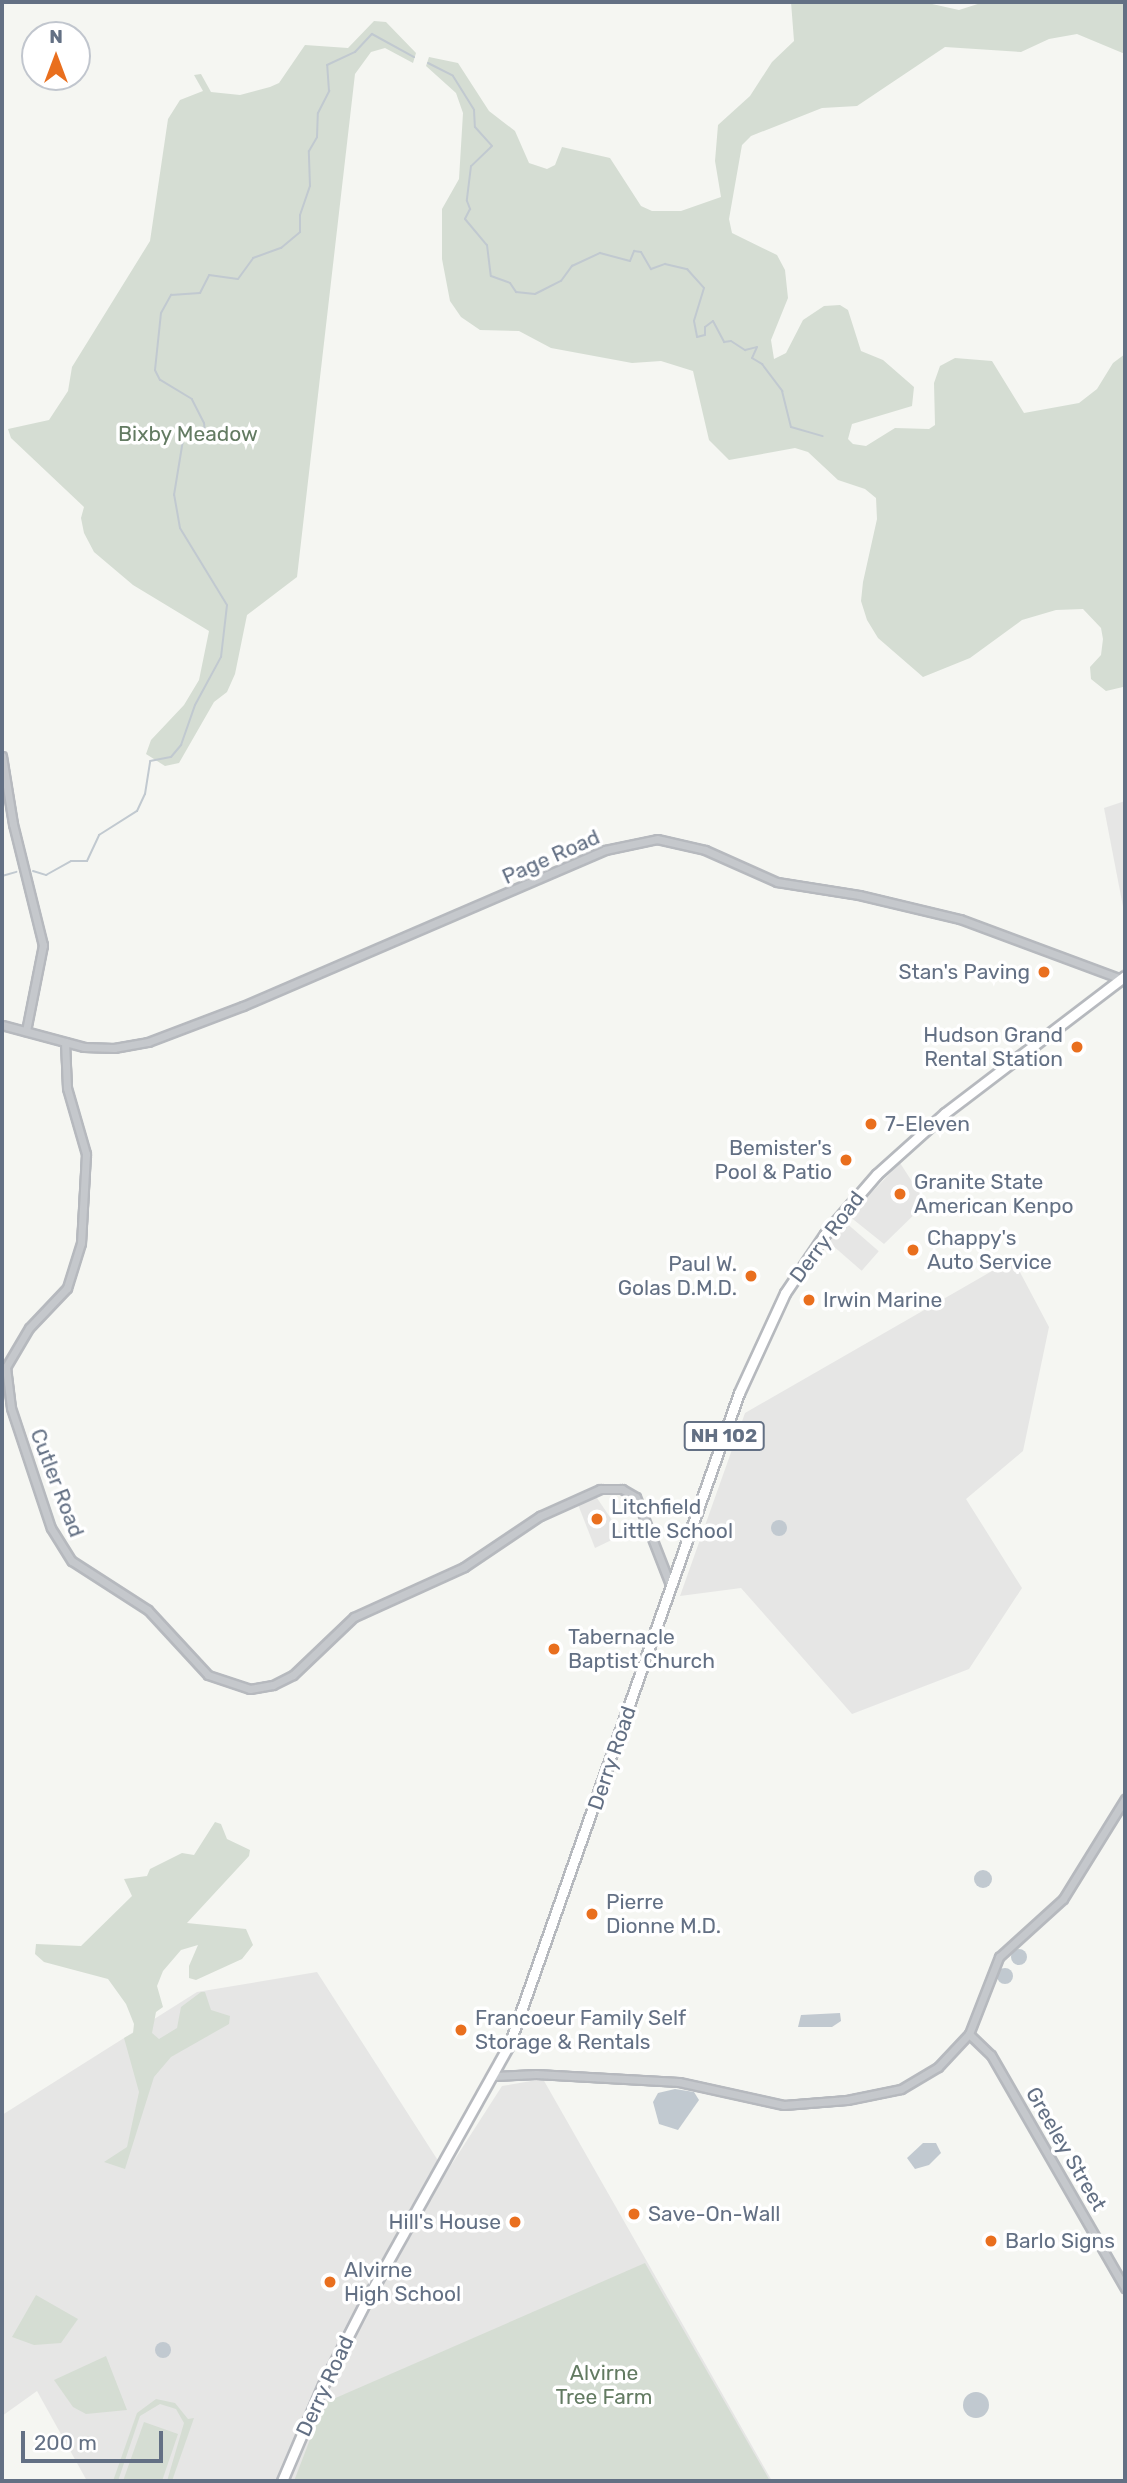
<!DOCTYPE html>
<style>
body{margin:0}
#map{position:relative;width:1127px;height:2483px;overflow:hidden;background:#f5f6f2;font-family:Rubik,sans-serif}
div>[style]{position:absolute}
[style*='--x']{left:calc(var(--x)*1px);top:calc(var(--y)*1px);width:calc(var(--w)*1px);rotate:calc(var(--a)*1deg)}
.built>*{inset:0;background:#e6e6e5;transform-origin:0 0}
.green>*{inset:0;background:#d5ddd3}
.water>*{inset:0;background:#c1c9d0}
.round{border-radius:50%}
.stream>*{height:2px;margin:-1px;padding:0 1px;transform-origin:1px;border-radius:1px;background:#c1c9d0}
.roads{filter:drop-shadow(2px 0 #b6b9be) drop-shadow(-2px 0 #b6b9be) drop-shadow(0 2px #b6b9be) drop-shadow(0 -2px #b6b9be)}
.minor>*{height:7px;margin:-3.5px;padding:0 3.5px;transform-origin:3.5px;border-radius:3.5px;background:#c5c8cc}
.major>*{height:9px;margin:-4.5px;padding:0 4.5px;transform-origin:4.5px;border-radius:4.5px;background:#fff}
.dots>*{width:19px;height:19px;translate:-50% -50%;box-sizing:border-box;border:4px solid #fff;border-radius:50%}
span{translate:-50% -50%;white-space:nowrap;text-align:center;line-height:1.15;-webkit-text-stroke:7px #fff;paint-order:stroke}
.shield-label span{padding:2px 5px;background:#fff;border:2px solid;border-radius:5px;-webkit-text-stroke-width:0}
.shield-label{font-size:19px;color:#637084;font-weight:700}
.park-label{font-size:21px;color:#637b62}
.street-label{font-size:21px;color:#637084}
.poi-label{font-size:21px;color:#637084}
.right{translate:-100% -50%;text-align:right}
.left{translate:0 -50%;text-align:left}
.frame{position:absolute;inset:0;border:4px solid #637084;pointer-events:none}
.north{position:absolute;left:21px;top:21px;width:70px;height:70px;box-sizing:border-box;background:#fff;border:2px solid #c1c6ce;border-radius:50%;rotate:0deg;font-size:19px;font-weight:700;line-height:28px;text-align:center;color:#637084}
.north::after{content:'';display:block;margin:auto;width:24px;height:32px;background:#e96f1e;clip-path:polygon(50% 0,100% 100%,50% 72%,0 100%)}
.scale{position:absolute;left:21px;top:2431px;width:142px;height:32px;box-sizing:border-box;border:4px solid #637084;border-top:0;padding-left:9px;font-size:21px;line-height:24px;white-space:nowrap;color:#637084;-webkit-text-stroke:5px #fff;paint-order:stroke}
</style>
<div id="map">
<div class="built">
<div style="clip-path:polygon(1125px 801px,1125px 917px,1104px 808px)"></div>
<div style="clip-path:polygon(900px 1163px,926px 1203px,884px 1244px,849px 1216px)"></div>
<div style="left:844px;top:1221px;width:46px;height:26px;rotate:41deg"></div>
<div style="clip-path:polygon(1013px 1259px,1049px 1327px,1023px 1451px,966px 1499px,1022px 1588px,969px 1669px,852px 1714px,741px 1588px,680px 1596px,745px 1413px)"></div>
<div style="clip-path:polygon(595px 1495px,622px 1535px,595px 1548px,577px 1502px)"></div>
<div style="clip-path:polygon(317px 1972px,446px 2173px,502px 2086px,543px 2079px,772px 2481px,87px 2481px,37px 2391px,2px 2416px,2px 2115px,197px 1992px)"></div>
</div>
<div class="green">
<div style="clip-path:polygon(791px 2px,923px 2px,959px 10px,984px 2px,1125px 2px,1125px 54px,1077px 34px,1049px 39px,1021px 52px,945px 47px,857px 106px,822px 108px,751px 136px,742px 145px,729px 219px,732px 233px,777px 255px,785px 270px,788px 298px,771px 340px,774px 359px,786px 353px,803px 320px,824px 306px,840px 305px,848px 310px,861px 351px,883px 360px,914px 387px,912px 406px,852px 424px,848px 439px,853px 444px,866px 446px,895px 428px,929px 429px,935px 425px,934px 383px,940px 366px,955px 358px,992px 361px,1024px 413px,1079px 403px,1097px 389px,1113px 363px,1125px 354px,1123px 687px,1106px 691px,1091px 679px,1090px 667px,1101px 655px,1103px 639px,1101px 628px,1083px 609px,1056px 610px,1022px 620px,970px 658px,923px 677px,878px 638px,867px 620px,861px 601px,863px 582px,877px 519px,876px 498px,865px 489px,838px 480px,808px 452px,795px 448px,729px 460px,709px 440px,693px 371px,661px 361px,632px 363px,551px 348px,519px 331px,480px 330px,461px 317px,450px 301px,442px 259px,442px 209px,459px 179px,463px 113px,456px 93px,426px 66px,429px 57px,458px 63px,489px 111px,515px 131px,529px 163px,547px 169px,555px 165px,562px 147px,610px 158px,641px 206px,652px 211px,681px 211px,721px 197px,715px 161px,718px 125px,750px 96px,772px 62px,794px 41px)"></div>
<div style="clip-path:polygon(374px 21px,386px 22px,416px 53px,413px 63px,385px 48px,371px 52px,355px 74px,297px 577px,247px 615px,235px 674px,227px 692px,214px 702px,179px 763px,165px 766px,146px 754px,151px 740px,184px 705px,199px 680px,209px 631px,133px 585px,94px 552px,84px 533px,81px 518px,84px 507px,11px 438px,8px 429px,49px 420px,68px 391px,72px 367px,150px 241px,168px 119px,180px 100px,203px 91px,194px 75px,201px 74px,211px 92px,240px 95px,270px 87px,279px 83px,305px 45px,348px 48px)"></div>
<div style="clip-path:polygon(215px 1822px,221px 1824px,227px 1839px,250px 1850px,249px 1856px,187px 1923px,246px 1929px,253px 1945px,242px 1959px,196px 1980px,189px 1978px,189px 1966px,198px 1945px,181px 1950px,163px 1971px,157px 1986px,163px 2007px,156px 2012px,152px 2033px,159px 2039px,177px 2028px,181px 2007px,201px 1992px,205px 1992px,211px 2010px,230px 2016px,229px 2024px,171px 2057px,154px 2077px,125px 2169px,104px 2162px,127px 2147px,139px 2092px,124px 2038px,133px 2033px,134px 2024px,126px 2004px,108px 1979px,44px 1962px,35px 1954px,36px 1944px,81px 1946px,132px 1896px,124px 1879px,147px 1876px,150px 1869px,182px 1853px,194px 1855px)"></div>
<div style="clip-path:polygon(645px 2263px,770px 2481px,294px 2481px,324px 2403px)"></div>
<div style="clip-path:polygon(36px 2295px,78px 2319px,61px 2343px,34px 2345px,12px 2337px)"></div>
<div style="clip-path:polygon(106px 2356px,127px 2410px,86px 2414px,73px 2407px,54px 2380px)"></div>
<div style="clip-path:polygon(156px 2399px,175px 2403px,188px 2419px,194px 2418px,172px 2481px,167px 2481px,184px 2423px,176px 2409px,160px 2404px,140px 2416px,118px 2481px,113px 2481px,137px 2413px)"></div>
<div style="clip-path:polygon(144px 2422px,178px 2434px,162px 2481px,123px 2481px)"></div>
</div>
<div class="water">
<div class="round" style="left:771px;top:1520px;width:16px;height:16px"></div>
<div class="round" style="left:974px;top:1870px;width:18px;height:18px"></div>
<div class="round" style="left:1011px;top:1949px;width:16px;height:16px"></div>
<div class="round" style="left:997px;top:1968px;width:16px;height:16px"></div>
<div style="clip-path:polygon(840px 2013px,841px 2021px,832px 2027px,798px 2027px,801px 2015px)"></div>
<div style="clip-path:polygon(675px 2089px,694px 2092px,699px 2100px,678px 2130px,659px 2124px,653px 2102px,658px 2093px)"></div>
<div style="clip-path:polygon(923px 2143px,936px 2143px,941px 2153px,929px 2165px,915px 2169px,907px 2158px)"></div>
<div class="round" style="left:155px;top:2342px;width:16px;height:16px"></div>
<div class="round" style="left:963px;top:2392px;width:26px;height:26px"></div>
</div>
<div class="stream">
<div style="--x:428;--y:63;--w:28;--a:27"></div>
<div style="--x:453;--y:76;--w:40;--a:58"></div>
<div style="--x:474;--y:110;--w:17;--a:87"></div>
<div style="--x:475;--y:127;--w:25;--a:48"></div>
<div style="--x:492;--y:146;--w:29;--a:136"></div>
<div style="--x:471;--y:166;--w:35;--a:97"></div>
<div style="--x:467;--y:201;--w:9;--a:69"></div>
<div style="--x:470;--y:209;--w:11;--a:117"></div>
<div style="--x:465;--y:219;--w:34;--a:50"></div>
<div style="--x:487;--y:245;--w:31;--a:83"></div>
<div style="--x:491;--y:276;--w:20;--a:20"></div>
<div style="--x:510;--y:283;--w:11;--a:56"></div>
<div style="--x:516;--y:292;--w:19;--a:6"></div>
<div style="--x:535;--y:294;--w:29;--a:-27"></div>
<div style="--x:561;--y:281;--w:19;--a:-54"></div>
<div style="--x:572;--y:266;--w:31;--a:-25"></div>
<div style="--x:600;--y:253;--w:31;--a:15"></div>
<div style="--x:630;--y:261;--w:11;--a:-68"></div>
<div style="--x:634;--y:251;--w:7;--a:8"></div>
<div style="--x:641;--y:252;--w:20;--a:60"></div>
<div style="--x:651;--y:269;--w:15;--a:-20"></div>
<div style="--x:665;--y:264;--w:23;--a:13"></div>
<div style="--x:687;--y:269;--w:25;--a:48"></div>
<div style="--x:704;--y:288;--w:34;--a:107"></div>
<div style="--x:694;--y:321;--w:16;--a:79"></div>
<div style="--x:697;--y:337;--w:8;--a:-14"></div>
<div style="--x:705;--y:335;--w:8;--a:-90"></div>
<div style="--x:705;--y:327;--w:10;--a:-37"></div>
<div style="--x:713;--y:321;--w:24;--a:62"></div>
<div style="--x:724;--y:342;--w:7;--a:-8"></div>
<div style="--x:731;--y:341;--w:17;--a:33"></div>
<div style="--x:745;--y:350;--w:12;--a:-14"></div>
<div style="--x:757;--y:347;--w:12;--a:114"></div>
<div style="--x:752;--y:358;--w:12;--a:31"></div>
<div style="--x:762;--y:364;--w:34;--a:53"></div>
<div style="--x:782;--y:391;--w:37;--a:76"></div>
<div style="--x:791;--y:427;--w:33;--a:16"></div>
<div style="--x:33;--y:871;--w:14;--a:17"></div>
<div style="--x:46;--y:875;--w:29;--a:-29"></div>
<div style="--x:71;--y:861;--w:16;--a:0"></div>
<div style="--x:87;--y:861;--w:29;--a:-65"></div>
<div style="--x:99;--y:835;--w:45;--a:-32.3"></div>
<div style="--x:137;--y:811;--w:19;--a:-65"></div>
<div style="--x:145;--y:794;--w:33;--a:-81"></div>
<div style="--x:150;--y:761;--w:21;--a:-11"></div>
<div style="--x:171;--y:757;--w:16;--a:-50"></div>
<div style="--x:181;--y:745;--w:42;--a:-70.7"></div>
<div style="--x:195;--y:705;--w:55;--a:-61.6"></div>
<div style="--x:221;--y:657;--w:52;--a:-83.4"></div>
<div style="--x:227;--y:605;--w:90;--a:-121.4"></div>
<div style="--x:180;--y:528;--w:34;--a:-100"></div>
<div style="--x:174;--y:495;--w:56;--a:-80.7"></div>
<div style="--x:183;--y:440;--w:22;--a:-10"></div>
<div style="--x:205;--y:436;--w:13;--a:-94"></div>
<div style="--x:204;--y:423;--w:27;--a:-117"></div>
<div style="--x:192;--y:399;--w:37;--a:-149"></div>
<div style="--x:160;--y:380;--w:11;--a:-117"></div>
<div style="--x:155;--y:370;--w:57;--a:-84"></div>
<div style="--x:161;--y:313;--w:21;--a:-61"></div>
<div style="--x:171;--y:295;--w:29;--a:-4"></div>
<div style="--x:200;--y:293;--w:20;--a:-63"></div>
<div style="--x:209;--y:275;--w:29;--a:8"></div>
<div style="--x:238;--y:279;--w:26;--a:-54"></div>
<div style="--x:253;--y:258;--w:30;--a:-20"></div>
<div style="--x:281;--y:248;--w:25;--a:-40"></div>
<div style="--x:300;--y:232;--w:17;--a:-90"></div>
<div style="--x:300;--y:215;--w:31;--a:-71"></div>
<div style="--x:310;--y:186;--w:35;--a:-92"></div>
<div style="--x:309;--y:151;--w:16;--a:-60"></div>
<div style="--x:317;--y:137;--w:24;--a:-88"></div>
<div style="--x:318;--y:113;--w:25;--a:-63"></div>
<div style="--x:329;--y:91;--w:26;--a:-94"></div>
<div style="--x:327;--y:65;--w:31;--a:-25"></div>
<div style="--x:355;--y:52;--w:25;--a:-47"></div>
<div style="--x:372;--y:34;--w:48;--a:28.7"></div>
<div style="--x:2;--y:876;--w:15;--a:-16"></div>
</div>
<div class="roads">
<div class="minor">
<div style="--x:2;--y:756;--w:69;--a:80.8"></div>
<div style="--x:13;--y:824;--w:125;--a:76.1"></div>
<div style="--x:43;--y:945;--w:88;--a:101.2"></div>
<div style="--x:2;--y:1025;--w:85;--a:15"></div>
<div style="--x:84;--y:1047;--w:30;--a:2"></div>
<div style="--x:114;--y:1048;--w:35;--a:-10"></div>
<div style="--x:148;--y:1042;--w:102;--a:-20.8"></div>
<div style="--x:243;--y:1006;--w:394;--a:-23.3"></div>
<div style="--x:605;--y:850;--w:53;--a:-11.9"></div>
<div style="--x:657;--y:839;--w:49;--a:12.9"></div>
<div style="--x:705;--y:850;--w:79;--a:24"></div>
<div style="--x:777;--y:882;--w:83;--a:9"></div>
<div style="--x:859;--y:895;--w:104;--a:13.4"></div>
<div style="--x:960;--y:919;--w:172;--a:20.4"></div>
<div style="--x:65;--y:1042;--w:46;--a:87.5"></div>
<div style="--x:67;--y:1088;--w:69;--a:73.9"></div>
<div style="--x:86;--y:1154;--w:89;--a:93.2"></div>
<div style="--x:81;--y:1243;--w:47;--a:107.3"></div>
<div style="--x:67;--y:1288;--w:55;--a:133.5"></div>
<div style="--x:29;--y:1328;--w:45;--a:120.5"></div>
<div style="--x:6;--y:1367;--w:41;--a:83"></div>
<div style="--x:11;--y:1408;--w:126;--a:71.6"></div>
<div style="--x:51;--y:1528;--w:39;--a:58"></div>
<div style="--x:72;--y:1561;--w:90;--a:32.8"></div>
<div style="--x:148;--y:1610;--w:88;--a:47.3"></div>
<div style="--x:208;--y:1675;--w:44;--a:18.4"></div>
<div style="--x:250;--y:1689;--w:23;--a:-10"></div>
<div style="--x:273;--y:1685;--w:22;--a:-27"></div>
<div style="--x:293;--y:1675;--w:84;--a:-43.6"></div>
<div style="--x:354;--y:1617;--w:121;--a:-24.4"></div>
<div style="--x:464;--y:1567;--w:92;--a:-33.9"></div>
<div style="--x:540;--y:1516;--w:66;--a:-24.2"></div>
<div style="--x:600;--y:1489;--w:22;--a:0"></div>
<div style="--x:622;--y:1489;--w:16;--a:30"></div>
<div style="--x:636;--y:1497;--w:97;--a:68.7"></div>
<div style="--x:969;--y:2034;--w:30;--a:44"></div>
<div style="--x:991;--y:2055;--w:269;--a:60.1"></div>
<div style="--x:495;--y:2076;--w:41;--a:-2.8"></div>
<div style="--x:536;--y:2074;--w:143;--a:3.2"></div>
<div style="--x:679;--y:2082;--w:107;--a:12.4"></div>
<div style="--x:784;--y:2105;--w:63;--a:-4.5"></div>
<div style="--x:847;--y:2100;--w:55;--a:-11.5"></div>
<div style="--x:901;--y:2089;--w:43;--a:-30.7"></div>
<div style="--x:938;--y:2067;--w:45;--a:-46.8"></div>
<div style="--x:969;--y:2034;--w:83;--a:-68.7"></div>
<div style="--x:999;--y:1957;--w:86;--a:-42.2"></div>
<div style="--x:1063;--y:1899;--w:118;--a:-58.2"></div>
</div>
<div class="major">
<div style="--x:282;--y:2481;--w:104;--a:-66.9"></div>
<div style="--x:323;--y:2385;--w:99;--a:-62.9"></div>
<div style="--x:368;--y:2297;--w:289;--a:-60.8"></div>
<div style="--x:509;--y:2045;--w:691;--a:-70.57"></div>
<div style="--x:739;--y:1393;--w:110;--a:-65.3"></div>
<div style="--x:785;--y:1293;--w:71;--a:-55.9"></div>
<div style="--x:825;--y:1234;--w:79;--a:-49.1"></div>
<div style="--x:877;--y:1174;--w:91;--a:-41.9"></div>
<div style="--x:945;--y:1113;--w:226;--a:-37.3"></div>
</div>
</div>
<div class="dots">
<div style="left:1044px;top:972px;background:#e96f1e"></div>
<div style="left:1077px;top:1047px;background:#e96f1e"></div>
<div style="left:871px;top:1124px;background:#e96f1e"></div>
<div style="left:846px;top:1160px;background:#e96f1e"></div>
<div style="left:900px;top:1194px;background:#e96f1e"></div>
<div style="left:913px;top:1250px;background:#e96f1e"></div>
<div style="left:751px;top:1276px;background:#e96f1e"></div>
<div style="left:809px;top:1300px;background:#e96f1e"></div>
<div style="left:597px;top:1519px;background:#e96f1e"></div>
<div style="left:554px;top:1649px;background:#e96f1e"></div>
<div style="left:592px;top:1914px;background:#e96f1e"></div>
<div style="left:461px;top:2030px;background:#e96f1e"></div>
<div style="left:634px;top:2214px;background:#e96f1e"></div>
<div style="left:515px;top:2222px;background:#e96f1e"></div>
<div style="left:991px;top:2241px;background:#e96f1e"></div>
<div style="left:330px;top:2282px;background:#e96f1e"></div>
</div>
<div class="shield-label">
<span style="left:724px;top:1436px">NH 102</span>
</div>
<div class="park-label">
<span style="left:188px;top:434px">Bixby Meadow</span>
<span style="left:604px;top:2385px">Alvirne<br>Tree Farm</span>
</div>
<div class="street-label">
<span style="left:551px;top:857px;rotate:-24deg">Page Road</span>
<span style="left:827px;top:1237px;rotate:-53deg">Derry Road</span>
<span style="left:57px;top:1483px;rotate:69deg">Cutler Road</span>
<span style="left:612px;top:1758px;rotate:-71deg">Derry Road</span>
<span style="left:1066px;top:2149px;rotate:60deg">Greeley Street</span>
<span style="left:325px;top:2386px;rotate:-65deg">Derry Road</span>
</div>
<div class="poi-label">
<span class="right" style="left:1030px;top:972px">Stan's Paving</span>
<span class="right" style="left:1063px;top:1047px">Hudson Grand<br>Rental Station</span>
<span class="left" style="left:885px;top:1124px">7-Eleven</span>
<span class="right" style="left:832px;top:1160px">Bemister's<br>Pool &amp; Patio</span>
<span class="left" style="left:914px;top:1194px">Granite State<br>American Kenpo</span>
<span class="left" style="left:927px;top:1250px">Chappy's<br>Auto Service</span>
<span class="right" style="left:737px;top:1276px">Paul W.<br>Golas D.M.D.</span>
<span class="left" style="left:823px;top:1300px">Irwin Marine</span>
<span class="left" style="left:611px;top:1519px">Litchfield<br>Little School</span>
<span class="left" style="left:568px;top:1649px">Tabernacle<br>Baptist Church</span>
<span class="left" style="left:606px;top:1914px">Pierre<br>Dionne M.D.</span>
<span class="left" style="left:475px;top:2030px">Francoeur Family Self<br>Storage &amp; Rentals</span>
<span class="left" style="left:648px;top:2214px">Save-On-Wall</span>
<span class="right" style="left:501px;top:2222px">Hill's House</span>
<span class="left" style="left:1005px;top:2241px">Barlo Signs</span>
<span class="left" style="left:344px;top:2282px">Alvirne<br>High School</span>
</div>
<div class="frame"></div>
<div class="north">N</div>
<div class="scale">200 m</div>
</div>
